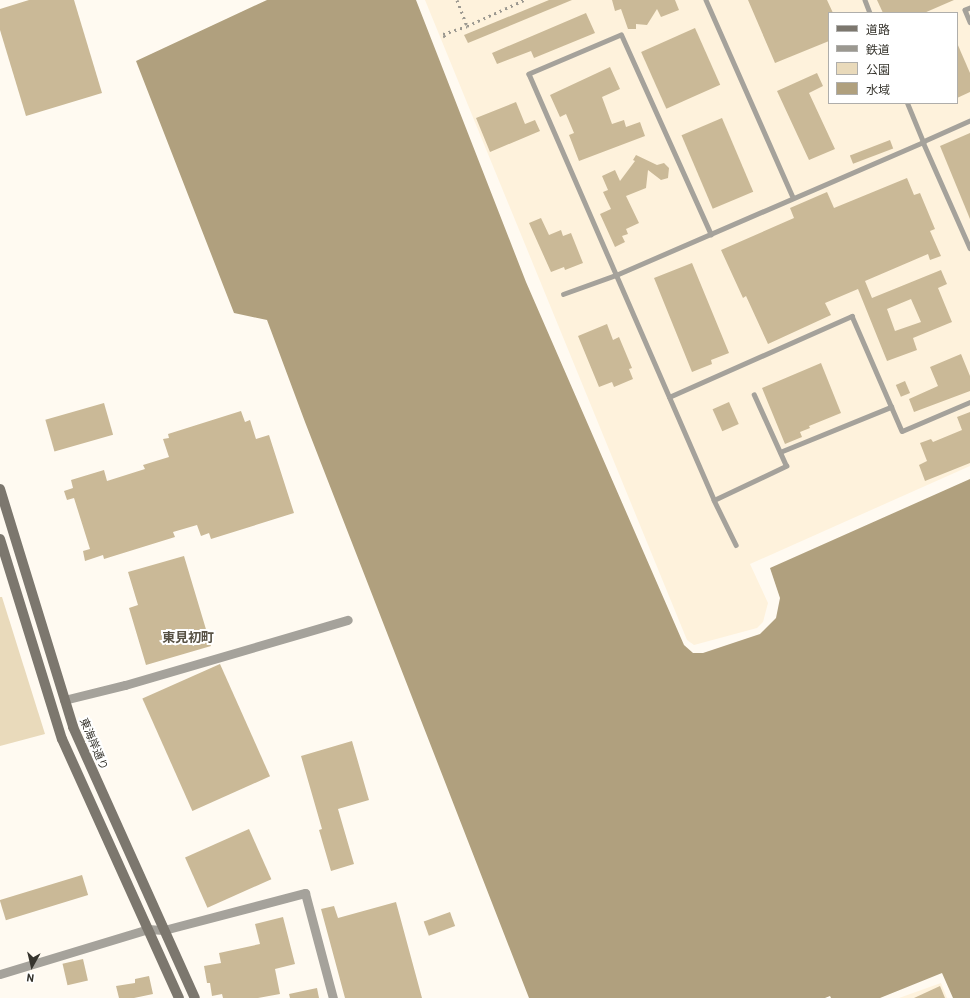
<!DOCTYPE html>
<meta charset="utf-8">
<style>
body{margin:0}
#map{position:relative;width:970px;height:998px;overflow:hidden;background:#fffaf1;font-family:Barlow,"Noto Sans JP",sans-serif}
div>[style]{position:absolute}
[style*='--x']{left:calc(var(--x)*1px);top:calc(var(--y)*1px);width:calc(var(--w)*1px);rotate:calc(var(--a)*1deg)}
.built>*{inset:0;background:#fef2dc}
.green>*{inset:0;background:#e9dabb}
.water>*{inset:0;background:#b0a07e}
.building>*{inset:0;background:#cab997;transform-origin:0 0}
.lane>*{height:4.5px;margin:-2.25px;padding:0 2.25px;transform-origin:2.25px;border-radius:2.25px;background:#a5a29b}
.street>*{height:9px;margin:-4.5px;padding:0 4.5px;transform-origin:4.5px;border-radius:4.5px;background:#a5a29b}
.secondary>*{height:10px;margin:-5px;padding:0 5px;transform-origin:5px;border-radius:5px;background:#7c776e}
.rail>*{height:3px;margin-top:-1.5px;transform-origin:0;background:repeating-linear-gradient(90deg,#9b9890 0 2px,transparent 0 6px)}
span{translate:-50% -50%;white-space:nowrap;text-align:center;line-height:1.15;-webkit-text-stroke:4px #fff;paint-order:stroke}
.street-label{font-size:11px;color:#36342d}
.quarter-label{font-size:13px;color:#575144;font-weight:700}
.legend{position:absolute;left:828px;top:12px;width:130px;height:92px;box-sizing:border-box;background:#fff;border:1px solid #afaeab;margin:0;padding:5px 7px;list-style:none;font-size:12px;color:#36342d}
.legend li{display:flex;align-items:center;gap:8px;height:20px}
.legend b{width:20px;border:1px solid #afaeab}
.north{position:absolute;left:12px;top:946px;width:40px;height:40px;-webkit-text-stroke:3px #fff;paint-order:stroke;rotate:188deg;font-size:11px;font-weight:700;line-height:16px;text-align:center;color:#36342d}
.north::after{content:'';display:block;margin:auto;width:14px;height:18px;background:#36342d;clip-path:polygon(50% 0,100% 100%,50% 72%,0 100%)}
</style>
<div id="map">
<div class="built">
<div style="clip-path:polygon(evenodd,425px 0,970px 0,970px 466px,750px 564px,768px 603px,763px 622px,757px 628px,694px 645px,687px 640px,425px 0,829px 13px,957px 13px,957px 103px,829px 103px,829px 13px)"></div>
<div style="clip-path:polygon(941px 983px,947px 998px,899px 998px)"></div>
</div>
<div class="green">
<div style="clip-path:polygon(0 597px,2px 597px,45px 734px,0 746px)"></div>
</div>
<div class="water">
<div style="clip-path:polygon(267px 0,416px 0,526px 282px,684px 645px,693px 653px,703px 653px,760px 634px,776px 618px,780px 598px,770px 568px,970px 479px,970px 998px,953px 998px,942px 973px,880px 998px,831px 998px,830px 996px,825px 998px,529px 998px,305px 422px,267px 320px,234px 313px,136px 61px)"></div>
</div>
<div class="building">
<div style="clip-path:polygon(29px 0,74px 0,102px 93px,26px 116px,0 30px,0 9px)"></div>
<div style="clip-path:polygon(549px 0,572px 0,468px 43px,464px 35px)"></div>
<div style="clip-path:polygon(612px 0,675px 0,679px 10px,661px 17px,657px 9px,647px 25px,636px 24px,636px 29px,628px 29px,621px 9px,615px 11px)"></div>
<div style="clip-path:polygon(748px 0,827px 0,833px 13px,829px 13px,829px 41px,775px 63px)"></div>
<div style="clip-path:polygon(877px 0,954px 0,924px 13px,883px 13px)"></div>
<div style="clip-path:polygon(586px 13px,595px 33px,534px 58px,531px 51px,497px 64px,492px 53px)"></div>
<div style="left:695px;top:28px;width:62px;height:59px;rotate:66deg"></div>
<div style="clip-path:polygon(957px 43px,970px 73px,970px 92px,957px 98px)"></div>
<div style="clip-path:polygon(610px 67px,620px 89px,602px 97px,612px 124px,624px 120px,626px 127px,640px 122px,645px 136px,579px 161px,569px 135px,574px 133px,566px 114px,560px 117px,550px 95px)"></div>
<div style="clip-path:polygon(817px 73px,823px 86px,809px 93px,835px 149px,809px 160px,777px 91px)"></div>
<div style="clip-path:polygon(516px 102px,525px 124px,535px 120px,540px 131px,490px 152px,476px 118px)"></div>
<div style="left:722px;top:118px;width:80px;height:44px;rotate:67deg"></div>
<div style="clip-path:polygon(970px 133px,970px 219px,940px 146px)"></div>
<div style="left:890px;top:140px;width:9px;height:43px;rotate:69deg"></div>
<div style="clip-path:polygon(636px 155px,657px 165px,664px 163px,669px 168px,668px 178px,661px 180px,648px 170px,646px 188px,626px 196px,639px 223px,626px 229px,628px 234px,622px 236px,625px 242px,615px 247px,600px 214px,611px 209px,603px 192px,608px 190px,602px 176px,615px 170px,620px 181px,635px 161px,633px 160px)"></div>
<div style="clip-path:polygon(evenodd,907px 178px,914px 195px,920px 193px,935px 229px,930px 231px,941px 256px,930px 260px,928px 254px,865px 281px,872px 298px,941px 270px,947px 284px,938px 288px,952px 322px,913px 338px,917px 350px,887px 361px,858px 289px,825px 303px,831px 315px,768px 344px,746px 296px,743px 298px,721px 250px,794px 218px,790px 208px,827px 192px,834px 208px,907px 178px,911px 299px,921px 322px,895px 331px,887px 309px,911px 299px)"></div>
<div style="clip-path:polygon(541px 218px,549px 235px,561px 230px,563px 236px,571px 233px,583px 263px,565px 270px,564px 267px,551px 272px,529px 223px)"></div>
<div style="clip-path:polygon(692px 263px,729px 353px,711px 360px,712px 364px,692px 372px,654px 278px)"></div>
<div style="clip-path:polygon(607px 324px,613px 340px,619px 337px,632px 368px,629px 369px,633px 379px,614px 387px,612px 382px,599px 387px,578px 336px)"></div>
<div style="clip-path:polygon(961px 354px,970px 376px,970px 391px,914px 412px,909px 399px,938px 386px,930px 367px)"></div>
<div style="clip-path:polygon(821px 363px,841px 413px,809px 426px,810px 428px,800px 432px,802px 437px,785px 444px,762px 388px)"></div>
<div style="left:905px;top:381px;width:13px;height:10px;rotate:67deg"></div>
<div style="left:729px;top:402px;width:24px;height:18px;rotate:66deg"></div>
<div style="left:104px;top:403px;width:33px;height:61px;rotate:74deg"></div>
<div style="clip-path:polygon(241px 411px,245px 422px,250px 420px,256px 439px,269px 435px,294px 513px,211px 539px,209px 533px,201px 536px,197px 525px,173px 532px,175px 537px,104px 559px,103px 555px,85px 561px,83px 551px,90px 549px,74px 498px,67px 500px,64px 491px,73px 488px,71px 480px,104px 470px,107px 481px,145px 469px,143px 465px,169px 457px,163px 439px,169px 438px,168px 434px)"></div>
<div style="clip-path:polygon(970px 412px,970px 463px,925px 481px,919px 465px,927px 461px,920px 443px,931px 439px,933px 442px,962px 430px,957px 417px)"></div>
<div style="clip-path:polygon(184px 556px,211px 646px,146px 665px,129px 608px,138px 605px,128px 572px)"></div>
<div style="left:220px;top:664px;width:123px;height:85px;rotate:66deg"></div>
<div style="clip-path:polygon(352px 741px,369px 800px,338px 809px,354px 864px,331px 871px,319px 830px,322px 829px,301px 756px)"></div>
<div style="left:249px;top:829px;width:55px;height:70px;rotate:66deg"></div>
<div style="left:82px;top:875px;width:21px;height:86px;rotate:73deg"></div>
<div style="clip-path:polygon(396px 902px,422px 998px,345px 998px,321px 909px,334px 906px,338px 918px)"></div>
<div style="left:450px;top:912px;width:15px;height:28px;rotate:70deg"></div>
<div style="clip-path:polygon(283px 917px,295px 964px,275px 969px,280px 994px,258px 998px,223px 998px,222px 994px,212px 996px,210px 983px,207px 983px,204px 966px,221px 963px,219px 953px,260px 944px,255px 924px)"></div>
<div style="left:83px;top:959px;width:22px;height:21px;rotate:77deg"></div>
<div style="clip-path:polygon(149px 976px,153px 994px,134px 998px,119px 998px,116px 986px,135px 983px,135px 979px)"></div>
<div style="clip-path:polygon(940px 986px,945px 998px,914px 998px)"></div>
<div style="clip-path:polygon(317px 988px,319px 998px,290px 998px,289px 994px)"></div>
</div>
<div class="lane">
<div style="--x:706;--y:0;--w:215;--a:66.2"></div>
<div style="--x:865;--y:0;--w:14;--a:69"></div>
<div style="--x:970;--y:8;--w:5;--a:158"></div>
<div style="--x:965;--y:10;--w:13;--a:67"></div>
<div style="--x:970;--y:121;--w:51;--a:155.9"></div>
<div style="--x:923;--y:142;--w:116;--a:66.1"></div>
<div style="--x:711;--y:235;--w:219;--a:-114.2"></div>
<div style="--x:621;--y:35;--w:100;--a:157"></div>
<div style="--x:529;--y:74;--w:464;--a:66.5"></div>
<div style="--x:714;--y:500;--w:50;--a:63.9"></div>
<div style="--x:563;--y:294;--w:56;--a:-19.7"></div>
<div style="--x:616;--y:275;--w:335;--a:-23.4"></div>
<div style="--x:923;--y:142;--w:42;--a:-112.3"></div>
<div style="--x:669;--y:397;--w:200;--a:-23.9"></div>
<div style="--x:852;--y:316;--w:125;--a:66.5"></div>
<div style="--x:902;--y:431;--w:74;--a:-23.1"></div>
<div style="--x:780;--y:452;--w:120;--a:-22.1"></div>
<div style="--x:714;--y:500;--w:80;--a:-25.3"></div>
<div style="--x:786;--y:466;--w:78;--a:-114.3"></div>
</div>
<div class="street">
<div style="--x:64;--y:700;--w:63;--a:-13.8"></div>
<div style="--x:125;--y:685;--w:232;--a:-16.3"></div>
<div style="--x:0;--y:974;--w:155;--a:-16.9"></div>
<div style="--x:148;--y:929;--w:16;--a:4"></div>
<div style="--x:164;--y:930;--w:146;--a:-14.7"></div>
<div style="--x:305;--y:893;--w:109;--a:75.1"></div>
</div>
<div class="secondary">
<div style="--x:0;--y:489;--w:249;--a:72.9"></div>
<div style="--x:73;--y:727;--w:297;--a:65.8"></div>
<div style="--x:0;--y:539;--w:209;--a:72.8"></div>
<div style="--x:62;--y:739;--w:284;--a:65.7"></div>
</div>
<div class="rail">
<div style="--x:457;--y:0;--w:28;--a:69"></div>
<div style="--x:445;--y:37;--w:4;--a:-124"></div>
<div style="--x:443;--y:34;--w:25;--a:-18"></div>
<div style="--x:467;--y:26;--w:63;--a:-24.5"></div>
</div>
<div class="street-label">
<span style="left:94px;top:744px;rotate:67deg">東海岸通り</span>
</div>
<div class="quarter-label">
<span style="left:188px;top:637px">東見初町</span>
</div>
<ul class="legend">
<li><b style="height:5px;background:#7c776e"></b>道路</li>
<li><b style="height:5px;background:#9b9890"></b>鉄道</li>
<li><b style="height:11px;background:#e9dabb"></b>公園</li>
<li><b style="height:11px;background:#b0a07e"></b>水域</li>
</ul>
<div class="north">N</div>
</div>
